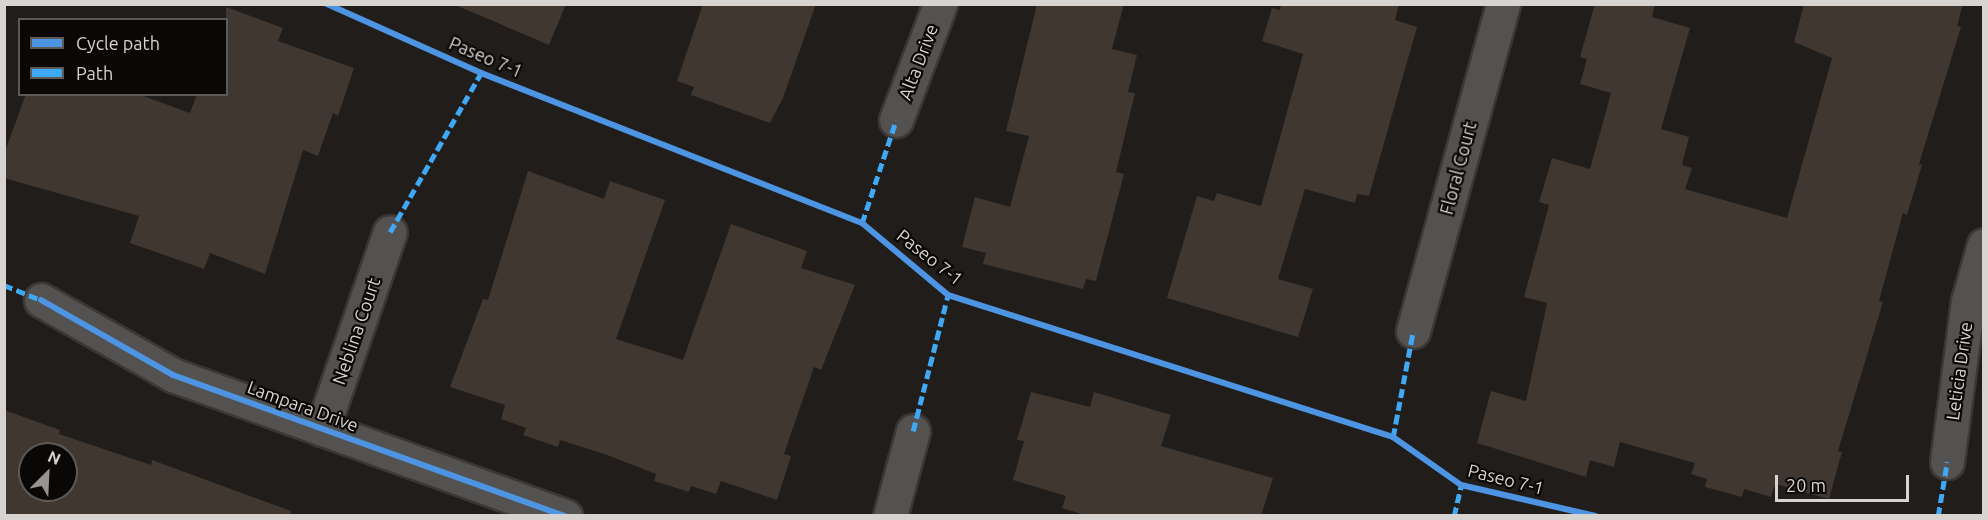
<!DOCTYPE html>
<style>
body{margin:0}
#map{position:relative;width:1988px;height:520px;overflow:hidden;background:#201d1a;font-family:Ubuntu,sans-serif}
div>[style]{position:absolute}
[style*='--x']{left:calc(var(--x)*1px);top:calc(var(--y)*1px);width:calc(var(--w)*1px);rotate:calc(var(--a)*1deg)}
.building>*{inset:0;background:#3f3730}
.path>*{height:4px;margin-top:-2px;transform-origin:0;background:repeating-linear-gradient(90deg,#52504f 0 4.5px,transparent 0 9px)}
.roads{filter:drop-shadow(2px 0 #3a3836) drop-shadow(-2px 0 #3a3836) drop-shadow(0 2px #3a3836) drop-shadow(0 -2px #3a3836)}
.street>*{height:33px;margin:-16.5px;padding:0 16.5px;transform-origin:16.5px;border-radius:16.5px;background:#545250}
.quiet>*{height:4.5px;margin-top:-2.25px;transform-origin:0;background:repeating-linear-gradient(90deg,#3fa9f5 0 9px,transparent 0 13.5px)}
.cycleway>*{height:6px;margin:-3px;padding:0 3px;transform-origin:3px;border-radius:3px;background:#4d94e3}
span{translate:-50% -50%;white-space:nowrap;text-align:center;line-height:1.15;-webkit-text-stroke:4.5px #0a0806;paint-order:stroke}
.street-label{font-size:18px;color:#d7d3d0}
.frame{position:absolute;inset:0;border:6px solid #d7d3d0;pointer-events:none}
.legend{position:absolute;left:18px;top:18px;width:210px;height:78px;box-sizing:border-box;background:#0a0806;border:2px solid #5c5957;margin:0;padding:8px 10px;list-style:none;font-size:18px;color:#d7d3d0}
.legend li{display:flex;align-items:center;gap:12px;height:30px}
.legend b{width:30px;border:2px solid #5c5957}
.north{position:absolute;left:18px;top:442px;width:60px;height:60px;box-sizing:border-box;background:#0a0806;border:2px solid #5c5957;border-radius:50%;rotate:24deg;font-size:16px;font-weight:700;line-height:24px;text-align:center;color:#d7d3d0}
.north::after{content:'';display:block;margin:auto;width:21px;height:27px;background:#979390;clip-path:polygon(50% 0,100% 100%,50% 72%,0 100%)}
.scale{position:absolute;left:1775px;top:475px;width:134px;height:27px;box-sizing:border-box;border:3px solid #d7d3d0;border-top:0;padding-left:8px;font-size:18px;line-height:21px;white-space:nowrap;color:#d7d3d0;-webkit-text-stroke:4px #0a0806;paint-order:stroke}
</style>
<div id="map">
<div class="building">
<div style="clip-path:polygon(453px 4px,566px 4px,549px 45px)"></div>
<div style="clip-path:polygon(703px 4px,816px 4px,783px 98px,770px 123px,691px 95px,694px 87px,677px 81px)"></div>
<div style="clip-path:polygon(1037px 4px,1124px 4px,1112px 49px,1137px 55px,1128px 92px,1135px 93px,1116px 172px,1124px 174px,1096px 281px,1086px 279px,1083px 289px,983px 264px,986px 253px,962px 247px,975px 197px,1010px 207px,1029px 136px,1006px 131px)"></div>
<div style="clip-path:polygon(1281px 4px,1399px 4px,1395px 20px,1417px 27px,1369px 196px,1357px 194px,1355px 203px,1305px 189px,1278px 279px,1313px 289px,1298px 337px,1167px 298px,1197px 196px,1214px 201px,1217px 193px,1261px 206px,1303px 54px,1262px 41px,1272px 8px,1280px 10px)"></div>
<div style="clip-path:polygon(1595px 4px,1655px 4px,1652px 17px,1690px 28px,1661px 129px,1689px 137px,1682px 165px,1692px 168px,1685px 189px,1787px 218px,1832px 58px,1794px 42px,1804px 4px,1963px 4px,1957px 26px,1961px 27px,1919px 164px,1922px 165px,1907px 215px,1903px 213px,1879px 301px,1883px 302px,1838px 451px,1842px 452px,1829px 499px,1775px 484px,1771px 497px,1744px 489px,1742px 497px,1705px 487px,1707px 479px,1691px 474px,1695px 463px,1620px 442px,1614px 467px,1590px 460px,1586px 477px,1477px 443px,1491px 391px,1526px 401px,1547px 303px,1524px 297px,1549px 205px,1539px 202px,1552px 158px,1590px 169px,1611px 93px,1580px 84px,1587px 59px,1580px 57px)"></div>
<div style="clip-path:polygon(226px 7px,283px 28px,278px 41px,354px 68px,338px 116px,333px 113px,318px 156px,303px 150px,265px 274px,210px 253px,204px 269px,130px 243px,139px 216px,4px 178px,4px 154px,26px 94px,138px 94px,190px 113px,197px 94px,226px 94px)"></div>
<div style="clip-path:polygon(528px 171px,604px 199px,610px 181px,665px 200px,616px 339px,683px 360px,731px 224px,807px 251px,801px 268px,855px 285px,821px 370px,814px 367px,784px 454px,791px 456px,777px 500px,721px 481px,716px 494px,691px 486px,689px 492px,654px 481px,656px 474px,607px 455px,560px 440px,558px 447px,523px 435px,526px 428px,501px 419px,505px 405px,450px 387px,483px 299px,488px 300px)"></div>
<div style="clip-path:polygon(1031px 392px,1090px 407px,1094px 392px,1171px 415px,1161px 446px,1273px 478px,1261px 516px,1088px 516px,1062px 508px,1066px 496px,1013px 480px,1024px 441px,1017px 440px)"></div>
<div style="clip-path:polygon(evenodd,4px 410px,60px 430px,59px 434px,151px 465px,152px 460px,291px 511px,290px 516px,4px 516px,4px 410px,30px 454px,66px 454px,66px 490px,30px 490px,30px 454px)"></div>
</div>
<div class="path">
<div style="--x:327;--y:4;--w:169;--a:24.1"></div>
<div style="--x:481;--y:73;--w:409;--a:21.5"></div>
<div style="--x:862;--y:223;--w:112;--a:39.9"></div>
<div style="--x:948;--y:295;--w:467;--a:17.7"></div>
<div style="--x:1393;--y:437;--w:83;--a:35.2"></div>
<div style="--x:1461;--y:485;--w:138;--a:13"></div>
</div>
<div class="roads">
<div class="street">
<div style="--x:896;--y:120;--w:124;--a:-69.2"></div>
<div style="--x:41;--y:300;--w:152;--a:29.6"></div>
<div style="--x:173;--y:375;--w:417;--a:19.8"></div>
<div style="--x:1413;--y:331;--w:339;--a:-74.6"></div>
<div style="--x:322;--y:429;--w:208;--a:-71"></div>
<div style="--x:1947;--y:462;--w:162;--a:-82.6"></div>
<div style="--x:1968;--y:301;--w:58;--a:-74.1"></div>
<div style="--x:890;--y:516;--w:88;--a:-74.9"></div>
</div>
</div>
<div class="quiet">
<div style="--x:862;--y:223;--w:108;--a:-71.7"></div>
<div style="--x:390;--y:232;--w:183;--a:-60.2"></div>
<div style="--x:4;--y:285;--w:40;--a:22"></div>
<div style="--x:913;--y:431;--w:140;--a:-75.6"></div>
<div style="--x:1393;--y:437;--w:108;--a:-79.3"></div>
<div style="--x:1454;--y:516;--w:32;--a:-77"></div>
<div style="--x:1938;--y:516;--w:55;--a:-80.5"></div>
</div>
<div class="cycleway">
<div style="--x:327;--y:4;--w:169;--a:24.1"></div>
<div style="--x:481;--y:73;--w:409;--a:21.5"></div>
<div style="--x:862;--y:223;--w:112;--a:39.9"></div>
<div style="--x:948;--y:295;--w:467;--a:17.7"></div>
<div style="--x:1393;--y:437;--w:83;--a:35.2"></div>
<div style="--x:1461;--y:485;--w:138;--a:13"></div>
<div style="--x:41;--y:300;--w:152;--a:29.6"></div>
<div style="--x:173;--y:375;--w:417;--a:19.8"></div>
</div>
<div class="street-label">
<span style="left:486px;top:57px;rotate:23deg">Paseo 7-1</span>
<span style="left:918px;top:62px;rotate:-69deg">Alta Drive</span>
<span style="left:1458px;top:168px;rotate:-75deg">Floral Court</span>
<span style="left:930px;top:257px;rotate:38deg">Paseo 7-1</span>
<span style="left:356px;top:331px;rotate:-71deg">Neblina Court</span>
<span style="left:1959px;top:371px;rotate:-82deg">Leticia Drive</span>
<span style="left:303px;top:406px;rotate:20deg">Lampara Drive</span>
<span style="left:1506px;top:479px;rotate:14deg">Paseo 7-1</span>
</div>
<div class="frame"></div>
<ul class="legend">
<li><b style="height:8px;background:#4d94e3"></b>Cycle path</li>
<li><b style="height:8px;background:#3fa9f5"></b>Path</li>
</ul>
<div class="north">N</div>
<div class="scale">20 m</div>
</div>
